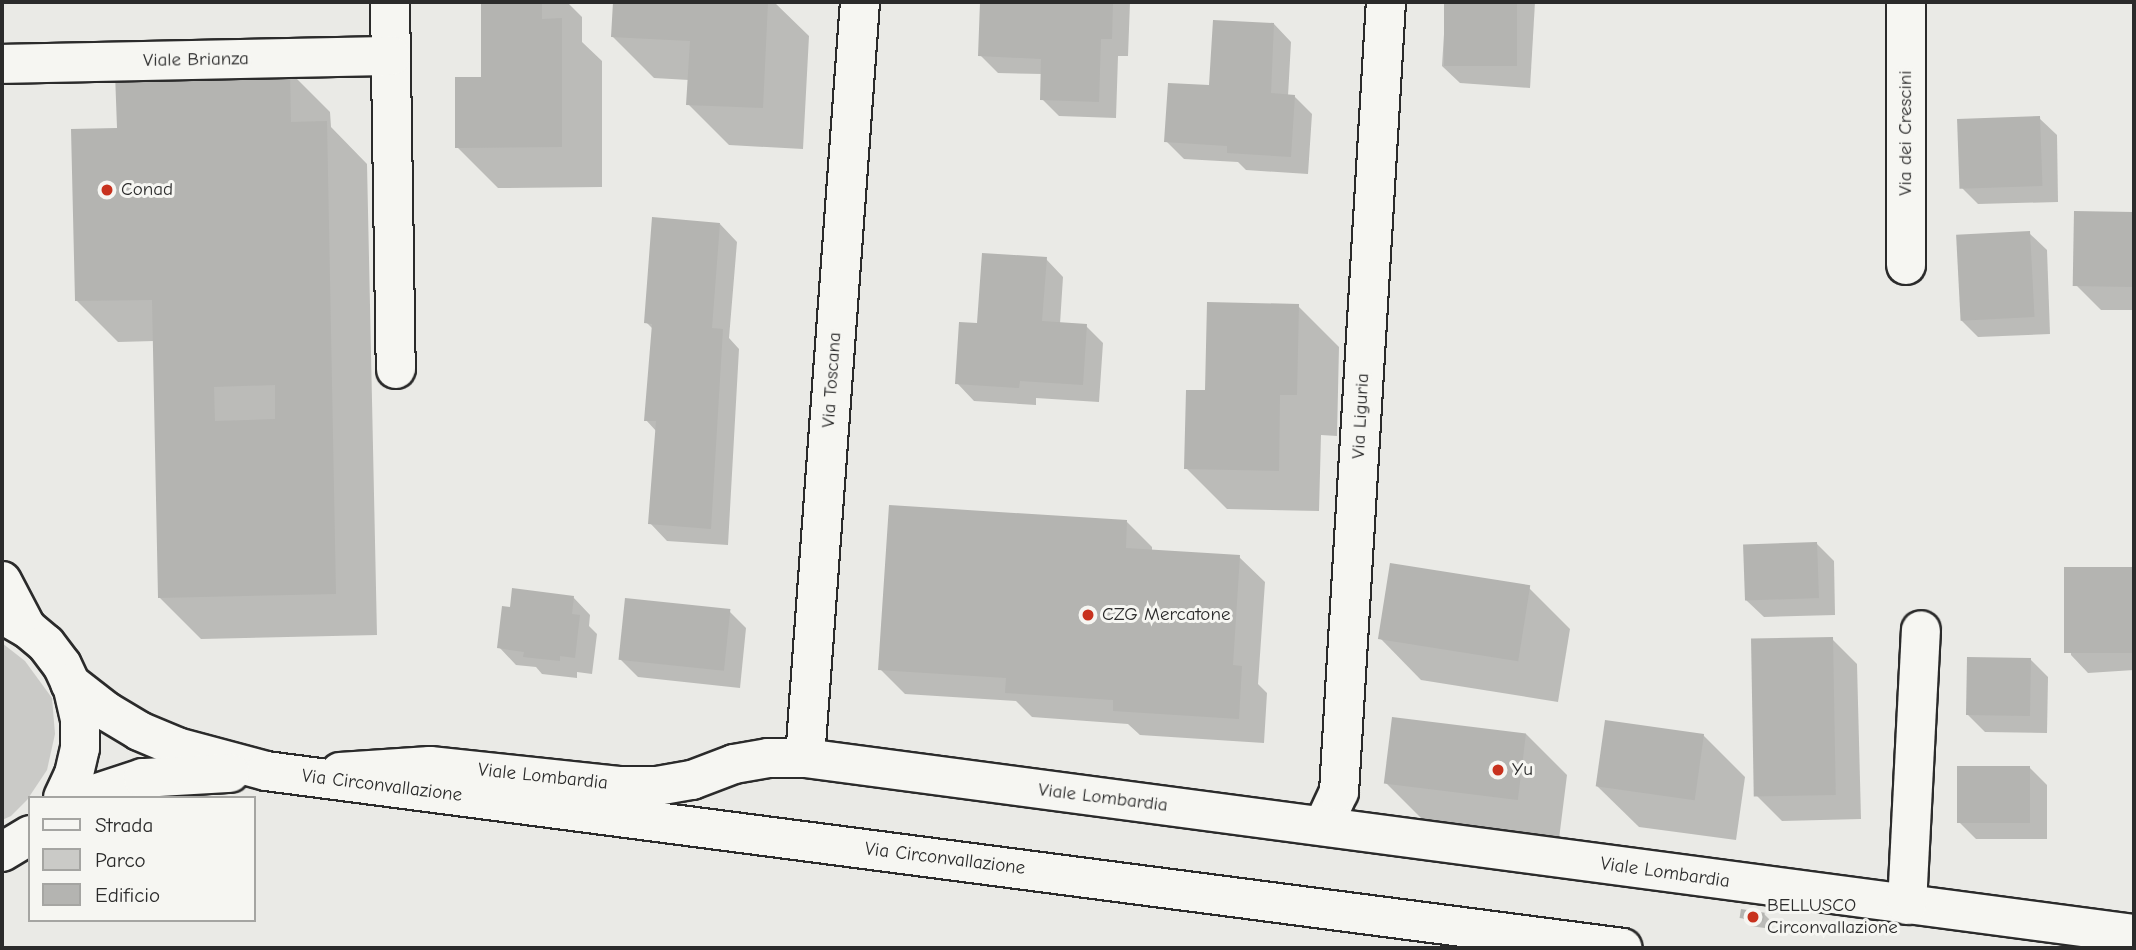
<!DOCTYPE html>
<style>
body{margin:0}
#map{position:relative;width:2136px;height:950px;overflow:hidden;background:#eaeae6;font-family:"Comic Neue",sans-serif}
div>[style]{position:absolute}
[style*='--x']{left:calc(var(--x)*1px);top:calc(var(--y)*1px);width:calc(var(--w)*1px);rotate:calc(var(--a)*1deg)}
.green>*{inset:0;background:#cacac7}
.shadow>*{inset:0;background:#0003}
.building>*{inset:0;background:#b4b4b1;transform-origin:0 0}
.roads{filter:drop-shadow(2px 0 #2b2b2b) drop-shadow(-2px 0 #2b2b2b) drop-shadow(0 2px #2b2b2b) drop-shadow(0 -2px #2b2b2b)}
.minor>*{height:38px;margin:-19px;padding:0 19px;transform-origin:19px;border-radius:19px;background:#f6f6f2}
.major>*{height:38px;margin:-19px;padding:0 19px;transform-origin:19px;border-radius:19px;background:#f6f6f2}
.dots>*{width:19px;height:19px;translate:-50% -50%;box-sizing:border-box;border:4px solid #f6f6f2;border-radius:50%}
span{translate:-50% -50%;white-space:nowrap;text-align:center;line-height:1.15;-webkit-text-stroke:6px #f6f6f2;paint-order:stroke}
.street-label{font-size:19px;color:#2b2b2b}
.poi-label{font-size:19px;color:#2b2b2b}
.left{translate:0 -50%;text-align:left}
.frame{position:absolute;inset:0;border:4px solid #2b2b2b;pointer-events:none}
.legend{position:absolute;left:28px;top:796px;width:228px;height:126px;box-sizing:border-box;background:#f6f6f2;border:2px solid #a5a5a2;margin:0;padding:9px 12px;list-style:none;font-size:21px;color:#2b2b2b}
.legend li{display:flex;align-items:center;gap:14px;height:35px}
.legend b{width:35px;border:2px solid #a5a5a2}
</style>
<div id="map">
<div class="green">
<div style="clip-path:polygon(2px 643px,25px 661px,52px 698px,55px 734px,47px 770px,27px 800px,11px 816px,2px 820px)"></div>
</div>
<div class="shadow">
<div style="clip-path:polygon(483px 2px,567px 2px,582px 17px,582px 42px,602px 61px,602px 187px,498px 188px,457px 147px,483px 79px)"></div>
<div style="clip-path:polygon(615px 2px,774px 2px,809px 36px,803px 149px,729px 145px,688px 104px,689px 80px,654px 78px,613px 37px)"></div>
<div style="clip-path:polygon(982px 2px,1130px 2px,1128px 56px,1118px 56px,1116px 118px,1059px 116px,1042px 99px,1043px 74px,998px 73px,980px 55px)"></div>
<div style="clip-path:polygon(1446px 2px,1535px 2px,1530px 88px,1460px 83px,1442px 66px)"></div>
<div style="clip-path:polygon(1274px 24px,1291px 42px,1288px 96px,1294px 96px,1312px 114px,1308px 174px,1246px 170px,1238px 162px,1184px 159px,1166px 141px,1210px 87px)"></div>
<div style="clip-path:polygon(289px 71px,330px 112px,331px 127px,367px 164px,377px 635px,201px 639px,159px 597px,154px 341px,118px 342px,77px 301px)"></div>
<div style="clip-path:polygon(2039px 118px,2057px 135px,2058px 202px,1978px 204px,1960px 186px)"></div>
<div style="clip-path:polygon(2076px 213px,2134px 213px,2134px 310px,2101px 310px,2076px 285px)"></div>
<div style="clip-path:polygon(720px 224px,737px 242px,729px 338px,739px 349px,728px 545px,667px 541px,650px 523px,657px 432px,646px 420px,653px 329px,646px 322px)"></div>
<div style="clip-path:polygon(2029px 233px,2047px 250px,2050px 334px,1978px 337px,1961px 320px)"></div>
<div style="clip-path:polygon(1046px 259px,1063px 277px,1060px 324px,1086px 326px,1103px 343px,1099px 402px,1036px 398px,1036px 405px,974px 401px,957px 383px,979px 325px)"></div>
<div style="clip-path:polygon(1298px 306px,1339px 347px,1337px 436px,1321px 435px,1319px 511px,1227px 509px,1186px 468px,1207px 392px)"></div>
<div style="clip-path:polygon(1127px 522px,1152px 547px,1152px 551px,1239px 557px,1265px 582px,1258px 684px,1267px 693px,1264px 743px,1140px 735px,1128px 724px,1032px 717px,1016px 701px,905px 694px,880px 669px)"></div>
<div style="clip-path:polygon(1816px 543px,1834px 561px,1835px 615px,1764px 617px,1746px 600px)"></div>
<div style="clip-path:polygon(2134px 569px,2134px 670px,2088px 673px,2071px 655px,2066px 573px)"></div>
<div style="clip-path:polygon(1529px 588px,1570px 629px,1558px 702px,1421px 680px,1380px 638px)"></div>
<div style="clip-path:polygon(573px 597px,590px 615px,589px 626px,597px 634px,592px 674px,577px 672px,577px 678px,542px 674px,536px 667px,516px 665px,499px 647px,512px 609px)"></div>
<div style="clip-path:polygon(729px 611px,746px 628px,740px 688px,638px 677px,620px 659px)"></div>
<div style="clip-path:polygon(1832px 639px,1857px 664px,1861px 819px,1782px 821px,1757px 796px)"></div>
<div style="clip-path:polygon(2031px 660px,2048px 677px,2047px 733px,1985px 732px,1968px 715px)"></div>
<div style="clip-path:polygon(1526px 734px,1567px 775px,1559px 839px,1427px 824px,1386px 783px)"></div>
<div style="clip-path:polygon(1703px 735px,1745px 777px,1736px 840px,1639px 827px,1597px 786px)"></div>
<div style="clip-path:polygon(2029px 767px,2047px 785px,2047px 839px,1976px 839px,1959px 822px)"></div>
<div style="clip-path:polygon(1764px 914px,1773px 923px,1772px 929px,1750px 926px,1742px 917px)"></div>
</div>
<div class="building">
<div style="clip-path:polygon(481px 2px,542px 2px,542px 19px,562px 18px,562px 147px,455px 148px,455px 77px,481px 77px)"></div>
<div style="clip-path:polygon(613px 2px,768px 2px,763px 108px,686px 105px,690px 41px,611px 37px)"></div>
<div style="clip-path:polygon(980px 2px,1113px 2px,1112px 39px,1101px 39px,1099px 102px,1040px 100px,1041px 59px,978px 56px)"></div>
<div style="left:1444px;top:2px;width:73px;height:64px"></div>
<div style="clip-path:polygon(1213px 20px,1274px 23px,1271px 93px,1295px 95px,1291px 157px,1227px 153px,1227px 146px,1164px 142px,1168px 83px,1209px 85px)"></div>
<div style="clip-path:polygon(evenodd,290px 69px,291px 122px,327px 121px,336px 594px,158px 598px,152px 300px,75px 301px,71px 129px,117px 128px,115px 73px,290px 69px,275px 385px,275px 419px,215px 421px,214px 387px,275px 385px)"></div>
<div style="left:2040px;top:116px;width:70px;height:83px;rotate:88deg"></div>
<div style="left:2074px;top:211px;width:60px;height:75px;rotate:1deg"></div>
<div style="clip-path:polygon(652px 217px,720px 223px,712px 328px,723px 329px,711px 529px,648px 524px,656px 421px,644px 421px,652px 324px,644px 323px)"></div>
<div style="left:2030px;top:231px;width:86px;height:74px;rotate:87deg"></div>
<div style="clip-path:polygon(982px 253px,1047px 257px,1042px 321px,1087px 324px,1083px 385px,1020px 381px,1019px 388px,955px 384px,959px 322px,977px 323px)"></div>
<div style="clip-path:polygon(1207px 302px,1299px 304px,1297px 395px,1280px 395px,1279px 471px,1184px 469px,1186px 390px,1205px 390px)"></div>
<div style="clip-path:polygon(889px 505px,1127px 520px,1126px 548px,1240px 555px,1233px 665px,1242px 666px,1239px 719px,1113px 711px,1113px 700px,1005px 693px,1006px 678px,878px 670px)"></div>
<div style="left:1817px;top:542px;width:56px;height:74px;rotate:88deg"></div>
<div style="left:1390px;top:563px;width:142px;height:77px;rotate:9deg"></div>
<div style="left:2134px;top:567px;width:86px;height:70px;rotate:90deg"></div>
<div style="clip-path:polygon(512px 588px,574px 596px,572px 614px,580px 615px,575px 658px,560px 656px,560px 661px,523px 657px,524px 652px,497px 648px,502px 606px,510px 607px)"></div>
<div style="left:625px;top:598px;width:106px;height:62px;rotate:6deg"></div>
<div style="left:1833px;top:637px;width:158px;height:82px;rotate:89deg"></div>
<div style="left:1967px;top:657px;width:64px;height:58px;rotate:1deg"></div>
<div style="left:1392px;top:717px;width:135px;height:67px;rotate:7deg"></div>
<div style="left:1605px;top:720px;width:100px;height:67px;rotate:8deg"></div>
<div style="left:1957px;top:766px;width:73px;height:57px"></div>
<div style="left:1741px;top:909px;width:24px;height:9px;rotate:9deg"></div>
</div>
<div class="roads">
<div class="minor">
<div style="--x:390;--y:2;--w:367;--a:89.1"></div>
<div style="--x:1906;--y:2;--w:263;--a:90"></div>
<div style="--x:2;--y:64;--w:389;--a:-1.2"></div>
<div style="--x:2;--y:581;--w:52;--a:62.4"></div>
<div style="--x:805;--y:758;--w:758;--a:-85.84"></div>
<div style="--x:340;--y:772;--w:90;--a:-3.8"></div>
<div style="--x:430;--y:766;--w:192;--a:6"></div>
<div style="--x:621;--y:786;--w:36;--a:0"></div>
<div style="--x:657;--y:786;--w:36;--a:-10"></div>
<div style="--x:692;--y:780;--w:45;--a:-20.9"></div>
<div style="--x:734;--y:764;--w:35;--a:-10"></div>
<div style="--x:768;--y:758;--w:37;--a:0"></div>
<div style="--x:805;--y:758;--w:1341;--a:7.54"></div>
<div style="--x:1323;--y:826;--w:38;--a:-65"></div>
<div style="--x:1339;--y:792;--w:791;--a:-86.6"></div>
<div style="--x:1907;--y:905;--w:275;--a:-87.1"></div>
</div>
<div class="major">
<div style="--x:2;--y:614;--w:30;--a:30"></div>
<div style="--x:28;--y:629;--w:23;--a:40"></div>
<div style="--x:46;--y:644;--w:26;--a:53"></div>
<div style="--x:62;--y:665;--w:26;--a:65"></div>
<div style="--x:73;--y:689;--w:32;--a:77"></div>
<div style="--x:80;--y:720;--w:28;--a:90"></div>
<div style="--x:80;--y:748;--w:27;--a:103"></div>
<div style="--x:74;--y:774;--w:26;--a:115"></div>
<div style="--x:70;--y:683;--w:46;--a:37.9"></div>
<div style="--x:106;--y:711;--w:39;--a:31"></div>
<div style="--x:139;--y:731;--w:41;--a:22.8"></div>
<div style="--x:177;--y:747;--w:92;--a:15.1"></div>
<div style="--x:266;--y:771;--w:1368;--a:7.43"></div>
<div style="--x:82;--y:798;--w:64;--a:-18.2"></div>
<div style="--x:143;--y:778;--w:87;--a:-3.3"></div>
<div style="--x:2;--y:852;--w:33;--a:-31"></div>
</div>
</div>
<div class="dots">
<div style="left:107px;top:190px;background:#c8321e"></div>
<div style="left:1088px;top:615px;background:#c8321e"></div>
<div style="left:1498px;top:770px;background:#c8321e"></div>
<div style="left:1753px;top:917px;background:#c8321e"></div>
</div>
<div class="street-label">
<span style="left:196px;top:60px;rotate:-1deg">Viale Brianza</span>
<span style="left:1906px;top:133px;rotate:-90deg">Via dei Crescini</span>
<span style="left:832px;top:380px;rotate:-86deg">Via Toscana</span>
<span style="left:1361px;top:416px;rotate:-87deg">Via Liguria</span>
<span style="left:543px;top:777px;rotate:6deg">Viale Lombardia</span>
<span style="left:382px;top:786px;rotate:7deg">Via Circonvallazione</span>
<span style="left:1103px;top:798px;rotate:7deg">Viale Lombardia</span>
<span style="left:945px;top:859px;rotate:7deg">Via Circonvallazione</span>
<span style="left:1665px;top:873px;rotate:8deg">Viale Lombardia</span>
</div>
<div class="poi-label">
<span class="left" style="left:121px;top:190px">Conad</span>
<span class="left" style="left:1102px;top:615px">CZG Mercatone</span>
<span class="left" style="left:1512px;top:770px">Yu</span>
<span class="left" style="left:1767px;top:917px">BELLUSCO<br>Circonvallazione</span>
</div>
<div class="frame"></div>
<ul class="legend">
<li><b style="height:9px;background:#f6f6f2"></b>Strada</li>
<li><b style="height:19px;background:#cacac7"></b>Parco</li>
<li><b style="height:19px;background:#b4b4b1"></b>Edificio</li>
</ul>
</div>
